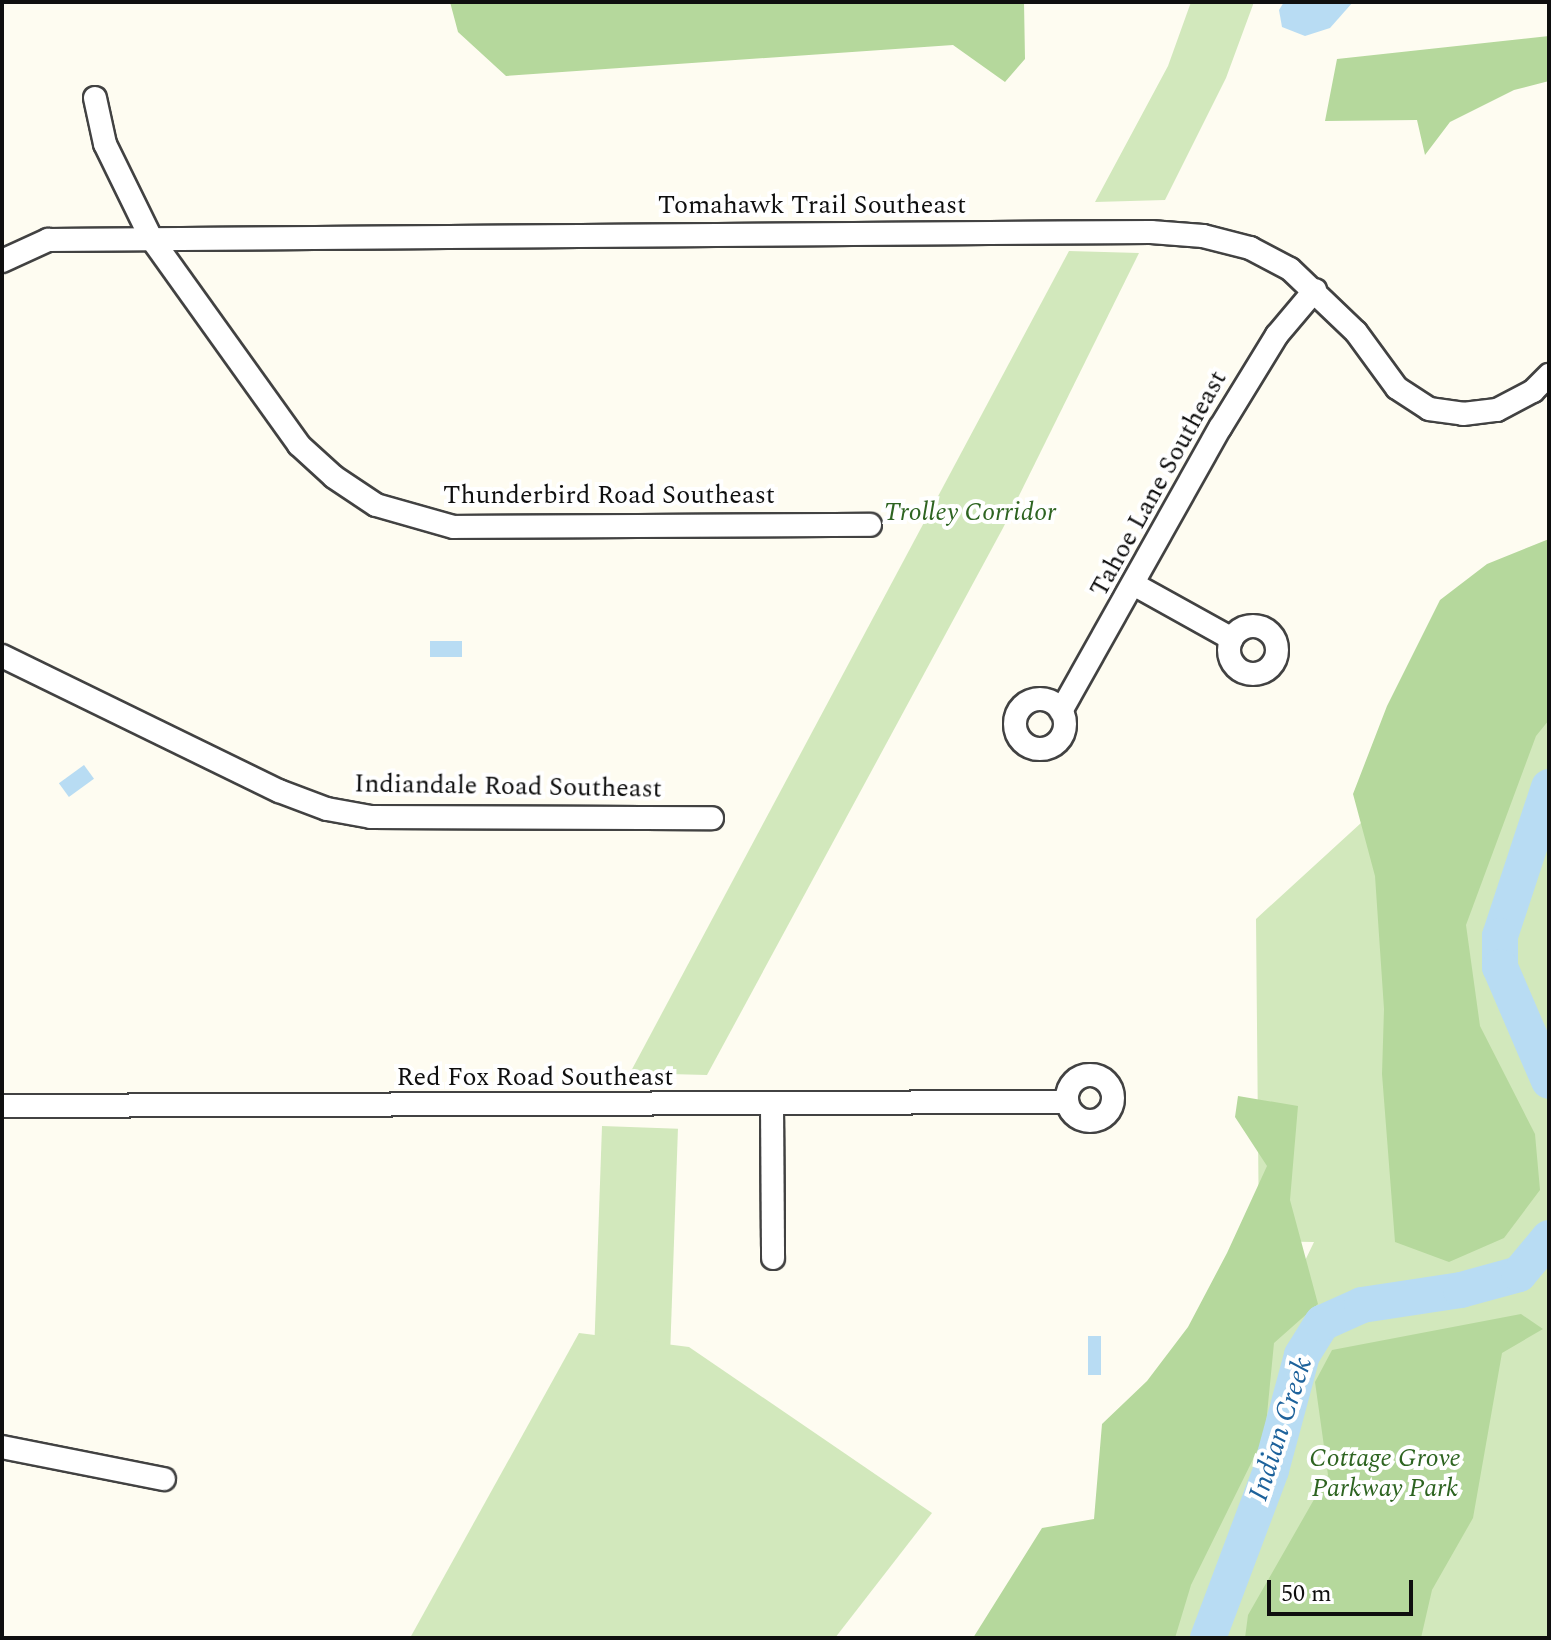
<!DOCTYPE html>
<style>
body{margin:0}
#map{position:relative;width:1551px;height:1640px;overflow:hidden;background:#fefcf1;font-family:Spectral,serif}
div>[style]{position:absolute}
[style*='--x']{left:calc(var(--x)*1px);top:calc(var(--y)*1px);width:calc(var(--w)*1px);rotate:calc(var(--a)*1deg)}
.green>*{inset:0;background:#d2e8bc;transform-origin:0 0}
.forest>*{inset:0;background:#b5d89c}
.water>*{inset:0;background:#b8dcf3;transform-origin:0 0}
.river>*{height:36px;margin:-18px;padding:0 18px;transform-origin:18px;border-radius:18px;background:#b8dcf3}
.roads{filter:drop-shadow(2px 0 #424242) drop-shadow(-2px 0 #424242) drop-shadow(0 2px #424242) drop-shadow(0 -2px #424242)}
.minor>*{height:22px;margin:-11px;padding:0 11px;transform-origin:11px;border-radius:11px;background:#fff}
.minor>.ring{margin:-11px;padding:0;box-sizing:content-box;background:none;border:22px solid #fff;border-radius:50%}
span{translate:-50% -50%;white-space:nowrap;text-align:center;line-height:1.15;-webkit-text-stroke:8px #fff;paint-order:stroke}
.street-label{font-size:26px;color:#0f0f0f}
.park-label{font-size:26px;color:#2e6421;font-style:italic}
.water-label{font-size:28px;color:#1d629b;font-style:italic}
.frame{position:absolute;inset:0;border:4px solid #0f0f0f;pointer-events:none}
.scale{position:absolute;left:1267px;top:1580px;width:146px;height:36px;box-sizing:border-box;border:4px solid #0f0f0f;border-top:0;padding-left:10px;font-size:24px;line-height:28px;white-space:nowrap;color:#0f0f0f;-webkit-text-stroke:6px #fff;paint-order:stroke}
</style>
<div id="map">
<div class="green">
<div style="clip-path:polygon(1191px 2px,1254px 2px,1226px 78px,1165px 200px,1095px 202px,1168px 66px)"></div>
<div style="clip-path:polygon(1069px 251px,1139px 253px,1003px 528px,707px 1075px,630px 1073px)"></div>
<div style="clip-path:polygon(1549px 651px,1549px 1638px,1156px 1638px,1221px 1435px,1314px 1242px,1259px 1241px,1256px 919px)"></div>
<div style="left:602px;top:1126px;width:76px;height:584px;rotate:2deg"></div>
<div style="clip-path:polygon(579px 1333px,689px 1347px,932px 1513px,835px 1638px,410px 1638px)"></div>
</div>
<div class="forest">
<div style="clip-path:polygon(450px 2px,1024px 2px,1025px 59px,1005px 82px,953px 45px,506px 76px,458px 32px)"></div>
<div style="clip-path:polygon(1549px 36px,1549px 81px,1514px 90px,1450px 122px,1425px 155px,1417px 120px,1325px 121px,1337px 59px)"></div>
<div style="clip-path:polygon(1549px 539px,1549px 720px,1536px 736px,1466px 925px,1480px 1026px,1535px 1134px,1540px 1190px,1504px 1238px,1449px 1262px,1395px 1242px,1382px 1074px,1384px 1009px,1375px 876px,1353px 794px,1387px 706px,1440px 600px,1487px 564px)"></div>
<div style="clip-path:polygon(1238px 1096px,1298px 1106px,1290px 1200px,1318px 1304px,1274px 1343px,1265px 1435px,1191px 1585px,1175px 1638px,973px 1638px,1042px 1528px,1094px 1519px,1102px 1424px,1147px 1381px,1188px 1327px,1227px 1253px,1267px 1166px,1235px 1117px)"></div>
<div style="clip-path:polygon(1521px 1314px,1543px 1329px,1502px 1353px,1473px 1518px,1432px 1590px,1421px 1638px,1245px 1638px,1248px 1615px,1328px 1475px,1315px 1382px,1332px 1350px)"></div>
</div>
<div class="water">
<div style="clip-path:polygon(1284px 2px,1353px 2px,1330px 28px,1305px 36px,1282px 27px,1279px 10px)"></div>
<div style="left:462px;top:641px;width:16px;height:32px;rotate:90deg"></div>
<div style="left:84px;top:765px;width:17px;height:31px;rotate:54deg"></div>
<div style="left:1088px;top:1336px;width:13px;height:39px"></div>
</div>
<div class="river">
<div style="--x:1549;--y:787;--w:157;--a:108.2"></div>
<div style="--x:1500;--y:936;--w:31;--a:90"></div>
<div style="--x:1500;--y:967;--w:124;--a:66.7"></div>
<div style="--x:1208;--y:1638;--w:179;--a:-69.4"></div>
<div style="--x:1271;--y:1470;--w:119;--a:-74.9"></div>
<div style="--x:1302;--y:1355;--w:38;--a:-58"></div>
<div style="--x:1322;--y:1323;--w:44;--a:-24.2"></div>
<div style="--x:1362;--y:1305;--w:100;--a:-8.6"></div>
<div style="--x:1461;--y:1290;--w:60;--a:-15.4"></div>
<div style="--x:1519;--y:1274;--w:47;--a:-50.2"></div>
</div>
<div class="roads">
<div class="minor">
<div style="--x:95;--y:98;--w:47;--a:77.7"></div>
<div style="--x:105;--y:144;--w:105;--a:63.9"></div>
<div style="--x:151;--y:238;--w:254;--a:54.4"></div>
<div style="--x:299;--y:445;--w:47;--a:42.4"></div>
<div style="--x:334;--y:477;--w:50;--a:33.7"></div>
<div style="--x:376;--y:505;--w:81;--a:15.8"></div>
<div style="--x:454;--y:527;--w:416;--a:-0.3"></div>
<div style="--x:2;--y:261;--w:51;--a:-24.5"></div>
<div style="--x:48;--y:240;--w:1103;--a:-0.42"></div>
<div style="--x:1151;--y:232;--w:52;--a:4.4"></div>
<div style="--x:1203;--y:236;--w:49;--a:14.3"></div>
<div style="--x:1250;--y:248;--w:45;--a:27.7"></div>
<div style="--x:1290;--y:269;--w:91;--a:43.7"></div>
<div style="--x:1356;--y:332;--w:69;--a:53.8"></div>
<div style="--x:1397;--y:388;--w:38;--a:33"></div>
<div style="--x:1429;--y:409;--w:34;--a:8"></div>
<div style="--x:1463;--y:414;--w:34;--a:-7"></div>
<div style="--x:1497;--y:410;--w:41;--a:-27.8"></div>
<div style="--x:1533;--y:391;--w:23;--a:-45"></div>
<div style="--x:1135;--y:585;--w:111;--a:29.1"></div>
<div class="ring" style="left:1229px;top:626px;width:26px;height:26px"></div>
<div style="--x:2;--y:656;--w:308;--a:26"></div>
<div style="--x:279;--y:791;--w:51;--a:20.6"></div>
<div style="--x:327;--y:809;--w:45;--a:10.3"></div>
<div style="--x:371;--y:817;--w:341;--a:0.2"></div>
<div class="ring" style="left:1015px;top:699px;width:28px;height:28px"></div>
<div style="--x:1061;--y:711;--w:325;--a:-60.7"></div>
<div style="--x:1220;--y:428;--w:109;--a:-58.5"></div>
<div style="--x:1277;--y:335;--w:59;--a:-49.8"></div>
<div class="ring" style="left:1067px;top:1075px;width:24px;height:24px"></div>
<div style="--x:2;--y:1106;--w:1065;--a:-0.22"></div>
<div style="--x:772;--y:1106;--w:152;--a:89.6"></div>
<div style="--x:2;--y:1447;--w:165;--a:11.2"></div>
</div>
</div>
<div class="street-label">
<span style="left:812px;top:206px">Tomahawk Trail Southeast</span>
<span style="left:1159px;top:484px;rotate:-61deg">Tahoe Lane Southeast</span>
<span style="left:609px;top:496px">Thunderbird Road Southeast</span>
<span style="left:508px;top:787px;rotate:1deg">Indiandale Road Southeast</span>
<span style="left:535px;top:1078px">Red Fox Road Southeast</span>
</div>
<div class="park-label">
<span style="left:970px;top:513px">Trolley Corridor</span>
<span style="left:1385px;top:1474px">Cottage Grove<br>Parkway Park</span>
</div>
<div class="water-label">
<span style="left:1281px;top:1429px;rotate:-72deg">Indian Creek</span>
</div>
<div class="frame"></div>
<div class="scale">50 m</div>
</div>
